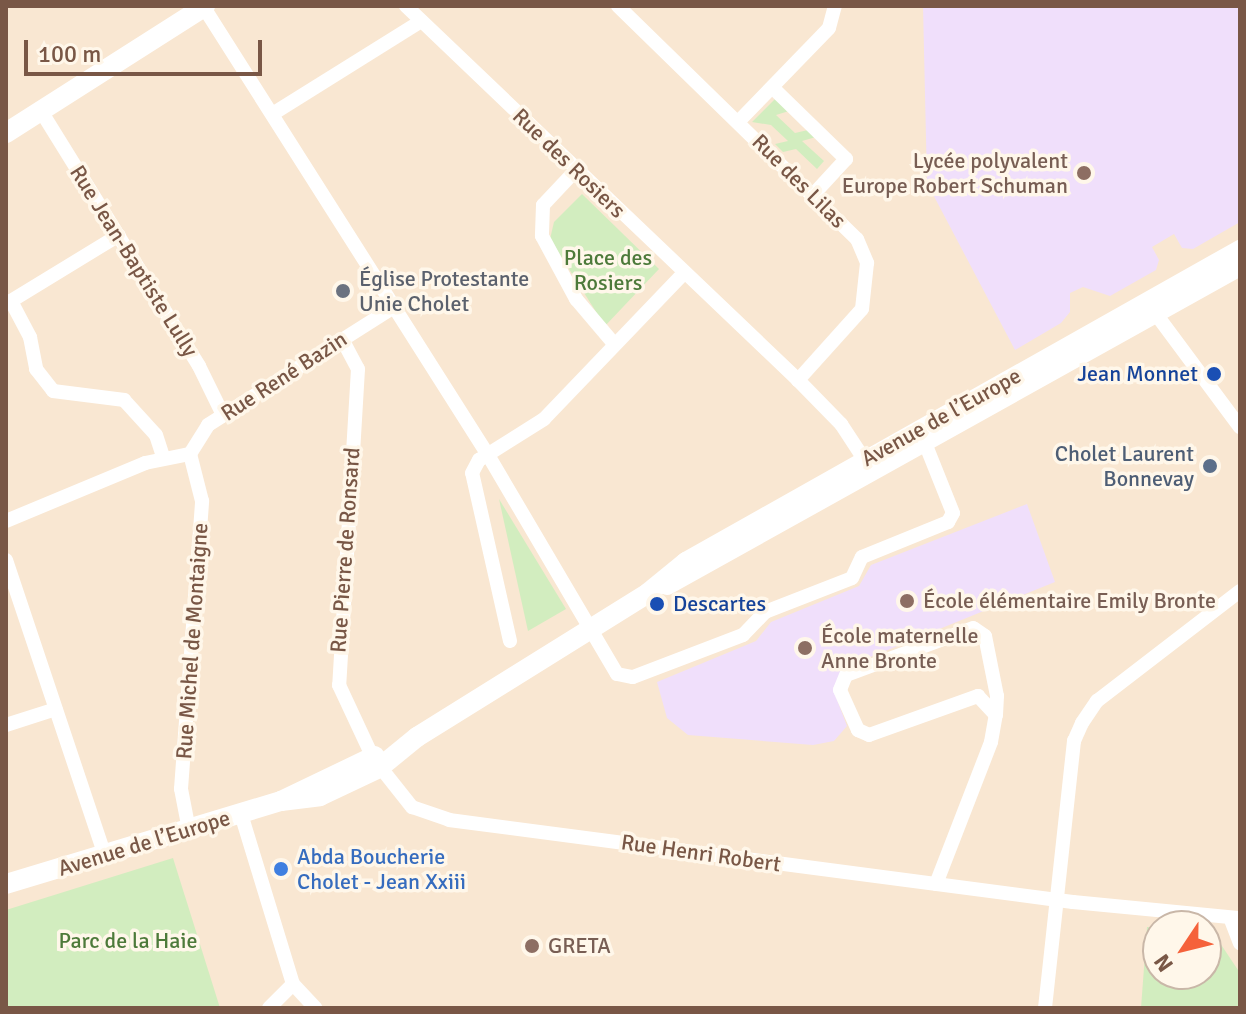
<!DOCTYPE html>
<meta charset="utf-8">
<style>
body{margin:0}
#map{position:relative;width:1246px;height:1014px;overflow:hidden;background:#fef3e2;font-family:Signika,sans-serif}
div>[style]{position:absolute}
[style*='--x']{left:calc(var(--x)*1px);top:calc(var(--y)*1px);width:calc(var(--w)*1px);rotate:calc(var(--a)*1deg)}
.residential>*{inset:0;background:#f9e7d2}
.education>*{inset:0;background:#f0dffb}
.green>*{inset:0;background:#d2edbf}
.street>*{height:14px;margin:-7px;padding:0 7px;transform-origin:7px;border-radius:7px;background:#fff}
.secondary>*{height:20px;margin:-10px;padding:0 10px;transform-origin:10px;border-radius:10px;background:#fff}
.dots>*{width:22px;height:22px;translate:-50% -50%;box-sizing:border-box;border:4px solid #fff7ea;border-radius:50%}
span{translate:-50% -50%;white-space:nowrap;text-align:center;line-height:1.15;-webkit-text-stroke:7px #fff7ea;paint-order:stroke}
.education-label{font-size:22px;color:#785e54}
.right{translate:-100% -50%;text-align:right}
.left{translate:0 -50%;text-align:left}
.street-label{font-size:22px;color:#795746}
.park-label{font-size:22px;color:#4d7a3a}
.worship-label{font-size:22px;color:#5b616d}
.transit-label{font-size:22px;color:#164399}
.service-label{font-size:22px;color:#4e5e75}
.shop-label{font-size:22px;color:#366cbe}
.frame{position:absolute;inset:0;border:8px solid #795746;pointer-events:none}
.north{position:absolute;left:1142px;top:910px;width:80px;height:80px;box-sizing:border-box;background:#fff7ea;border:2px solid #c9b7a8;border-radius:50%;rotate:235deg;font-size:22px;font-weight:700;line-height:32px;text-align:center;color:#795746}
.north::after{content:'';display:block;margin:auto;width:28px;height:36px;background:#f5623b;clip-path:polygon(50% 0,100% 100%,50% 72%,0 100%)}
.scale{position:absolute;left:24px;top:40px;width:238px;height:36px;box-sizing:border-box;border:4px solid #795746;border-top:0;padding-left:10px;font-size:24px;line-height:28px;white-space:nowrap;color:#795746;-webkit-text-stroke:6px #fff7ea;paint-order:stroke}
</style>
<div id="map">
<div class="residential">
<div style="clip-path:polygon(evenodd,6px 6px,1240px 6px,1240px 1008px,6px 1008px,6px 6px,1158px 926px,1206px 926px,1206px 974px,1158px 974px,1158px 926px)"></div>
</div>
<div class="education">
<div style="clip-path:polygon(923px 6px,1240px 6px,1240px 222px,1193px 249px,1182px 248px,1174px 234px,1152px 247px,1159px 260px,1156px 270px,1110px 296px,1083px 287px,1070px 293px,1070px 312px,1061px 323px,1015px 350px,927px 183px)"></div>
<div style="clip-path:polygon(1027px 504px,1055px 582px,846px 667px,833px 689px,847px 726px,834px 741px,813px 745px,688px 735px,667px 718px,657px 682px,756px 641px,771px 622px,859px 586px,871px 565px)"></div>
</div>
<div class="green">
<div style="clip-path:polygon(775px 99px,789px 111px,776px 115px,795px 133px,808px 130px,816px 137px,802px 141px,824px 161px,817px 169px,796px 149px,783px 152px,775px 144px,788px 141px,771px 125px,752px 122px)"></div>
<div style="clip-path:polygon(582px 194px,659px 269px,605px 326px,550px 239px,554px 222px)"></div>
<div style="clip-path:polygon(499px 499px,566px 609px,528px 631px)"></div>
<div style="clip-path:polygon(173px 858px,220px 1008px,6px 1008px,6px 910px)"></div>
<div style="clip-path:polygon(1147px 927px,1158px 928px,1158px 974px,1206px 974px,1206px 933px,1214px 934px,1240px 973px,1240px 1008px,1141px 1008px)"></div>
</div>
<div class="street">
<div style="--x:203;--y:6;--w:532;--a:57.59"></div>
<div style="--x:488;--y:455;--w:254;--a:59.5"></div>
<div style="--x:617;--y:674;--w:16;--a:11"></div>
<div style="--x:633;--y:677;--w:118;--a:-20.9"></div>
<div style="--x:743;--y:635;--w:32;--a:-46"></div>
<div style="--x:765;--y:612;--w:93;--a:-21.3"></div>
<div style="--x:852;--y:578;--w:23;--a:-65"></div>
<div style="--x:862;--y:557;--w:93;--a:-22.1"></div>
<div style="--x:948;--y:522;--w:10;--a:-61"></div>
<div style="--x:953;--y:513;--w:75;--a:-111.8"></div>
<div style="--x:406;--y:6;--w:542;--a:43.65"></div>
<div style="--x:798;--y:380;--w:62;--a:45.7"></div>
<div style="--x:841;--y:424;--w:42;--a:56.7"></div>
<div style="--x:618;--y:6;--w:334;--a:44.3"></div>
<div style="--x:857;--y:239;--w:26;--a:67"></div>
<div style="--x:867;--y:263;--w:46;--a:96.2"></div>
<div style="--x:862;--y:309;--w:96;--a:132"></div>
<div style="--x:773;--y:88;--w:102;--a:44.2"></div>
<div style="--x:846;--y:159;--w:50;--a:132.6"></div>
<div style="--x:41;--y:111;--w:300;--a:58.2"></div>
<div style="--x:199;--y:366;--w:55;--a:63.9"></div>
<div style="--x:274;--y:113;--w:173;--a:-32"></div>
<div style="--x:739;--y:121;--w:129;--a:-45.9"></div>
<div style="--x:829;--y:28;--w:23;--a:-75"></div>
<div style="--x:576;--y:170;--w:48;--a:133.3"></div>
<div style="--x:543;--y:205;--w:31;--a:92"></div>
<div style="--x:542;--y:236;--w:72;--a:61.6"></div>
<div style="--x:576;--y:299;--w:60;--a:49.7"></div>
<div style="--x:11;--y:301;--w:41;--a:62.2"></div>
<div style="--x:30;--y:337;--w:33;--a:79"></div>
<div style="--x:36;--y:369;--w:28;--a:52"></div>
<div style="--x:53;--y:391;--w:72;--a:7.2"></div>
<div style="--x:124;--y:400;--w:47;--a:47.6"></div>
<div style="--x:156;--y:435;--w:22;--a:72"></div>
<div style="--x:6;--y:304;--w:132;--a:-31.4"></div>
<div style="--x:1150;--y:306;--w:151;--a:53.4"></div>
<div style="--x:342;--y:339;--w:34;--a:62"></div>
<div style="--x:358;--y:369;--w:317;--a:93.4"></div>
<div style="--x:339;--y:685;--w:81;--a:65"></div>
<div style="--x:373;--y:758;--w:63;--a:51.5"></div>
<div style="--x:412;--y:807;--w:39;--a:19"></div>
<div style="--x:449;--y:820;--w:629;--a:7.49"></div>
<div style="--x:1073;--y:902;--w:168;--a:5.5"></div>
<div style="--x:190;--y:454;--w:34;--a:-58"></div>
<div style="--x:208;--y:425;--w:220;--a:-32.4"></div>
<div style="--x:6;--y:521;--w:151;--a:-22.6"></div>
<div style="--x:145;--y:463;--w:46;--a:-11.3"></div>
<div style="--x:6;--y:560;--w:312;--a:71.5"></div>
<div style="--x:510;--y:641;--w:172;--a:-102.7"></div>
<div style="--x:472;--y:473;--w:15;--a:-62"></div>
<div style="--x:479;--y:460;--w:77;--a:-32.2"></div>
<div style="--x:544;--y:419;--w:201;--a:-46.2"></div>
<div style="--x:6;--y:725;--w:52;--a:-17.7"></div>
<div style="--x:241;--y:814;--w:178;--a:73"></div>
<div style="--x:293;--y:984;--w:33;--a:47"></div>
<div style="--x:189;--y:830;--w:42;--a:-101"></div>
<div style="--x:181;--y:789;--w:289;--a:-85.8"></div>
<div style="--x:202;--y:501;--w:49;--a:-104.3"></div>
<div style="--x:936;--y:884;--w:152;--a:-68.8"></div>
<div style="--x:991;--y:742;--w:27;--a:-80"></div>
<div style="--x:996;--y:715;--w:19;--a:-87"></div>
<div style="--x:997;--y:696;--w:61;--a:-101.3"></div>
<div style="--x:985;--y:636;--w:14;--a:-146"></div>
<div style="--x:973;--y:628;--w:135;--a:159.7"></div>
<div style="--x:846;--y:675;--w:16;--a:112"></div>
<div style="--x:840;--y:690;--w:44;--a:65.8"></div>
<div style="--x:858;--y:730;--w:12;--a:24"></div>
<div style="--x:869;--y:735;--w:116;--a:-19.7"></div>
<div style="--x:978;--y:696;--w:26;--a:47"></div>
<div style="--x:1231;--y:920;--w:25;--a:69"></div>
<div style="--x:269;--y:1008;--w:34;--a:-45"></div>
<div style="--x:1045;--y:1008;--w:269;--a:-83.8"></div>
<div style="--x:1074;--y:741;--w:20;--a:-66"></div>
<div style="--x:1082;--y:723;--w:27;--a:-56"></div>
<div style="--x:1097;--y:701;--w:180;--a:-37.6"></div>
</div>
<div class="secondary">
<div style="--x:6;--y:133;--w:236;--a:-32.5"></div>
<div style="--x:667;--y:585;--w:656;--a:-29.11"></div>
<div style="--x:281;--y:801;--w:39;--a:-7"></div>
<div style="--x:320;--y:796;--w:65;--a:-25.4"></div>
<div style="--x:379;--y:768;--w:49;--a:-39.2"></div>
<div style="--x:417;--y:737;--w:272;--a:-31.9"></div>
<div style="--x:648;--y:593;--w:49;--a:-39.2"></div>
<div style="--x:686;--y:562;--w:636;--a:-29.39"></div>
<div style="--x:6;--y:884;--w:287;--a:-16.8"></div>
<div style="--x:281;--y:801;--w:104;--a:-25.6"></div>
</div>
<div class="dots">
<div style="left:1084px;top:173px;background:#8d6e63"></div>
<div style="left:343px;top:291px;background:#6b7280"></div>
<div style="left:1214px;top:374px;background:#1a4fb4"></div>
<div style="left:1210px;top:466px;background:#5c6f8a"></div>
<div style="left:907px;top:601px;background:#8d6e63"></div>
<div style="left:657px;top:604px;background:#1a4fb4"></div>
<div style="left:805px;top:648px;background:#8d6e63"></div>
<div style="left:281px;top:869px;background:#3f7fe0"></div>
<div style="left:532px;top:946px;background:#8d6e63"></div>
</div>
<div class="education-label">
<span class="right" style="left:1068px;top:173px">Lycée polyvalent<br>Europe Robert Schuman</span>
<span class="left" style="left:923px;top:601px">École élémentaire Emily Bronte</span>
<span class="left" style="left:821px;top:648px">École maternelle<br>Anne Bronte</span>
<span class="left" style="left:548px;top:946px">GRETA</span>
</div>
<div class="street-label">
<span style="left:569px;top:163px;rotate:44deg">Rue des Rosiers</span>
<span style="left:799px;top:181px;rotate:45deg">Rue des Lilas</span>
<span style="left:134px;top:261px;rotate:58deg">Rue Jean-Baptiste Lully</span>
<span style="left:284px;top:376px;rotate:-33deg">Rue René Bazin</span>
<span style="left:941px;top:417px;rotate:-29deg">Avenue de l’Europe</span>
<span style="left:345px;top:550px;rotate:-86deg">Rue Pierre de Ronsard</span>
<span style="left:192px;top:641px;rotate:-86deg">Rue Michel de Montaigne</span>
<span style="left:144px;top:843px;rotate:-17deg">Avenue de l’Europe</span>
<span style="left:701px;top:853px;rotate:8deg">Rue Henri Robert</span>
</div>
<div class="park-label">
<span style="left:608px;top:270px">Place des<br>Rosiers</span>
<span style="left:128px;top:941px">Parc de la Haie</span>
</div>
<div class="worship-label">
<span class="left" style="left:359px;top:291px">Église Protestante<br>Unie Cholet</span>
</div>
<div class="transit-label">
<span class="right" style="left:1198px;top:374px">Jean Monnet</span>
<span class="left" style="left:673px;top:604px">Descartes</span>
</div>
<div class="service-label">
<span class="right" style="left:1194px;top:466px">Cholet Laurent<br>Bonnevay</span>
</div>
<div class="shop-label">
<span class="left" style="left:297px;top:869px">Abda Boucherie<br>Cholet - Jean Xxiii</span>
</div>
<div class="frame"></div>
<div class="north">N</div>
<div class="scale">100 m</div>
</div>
